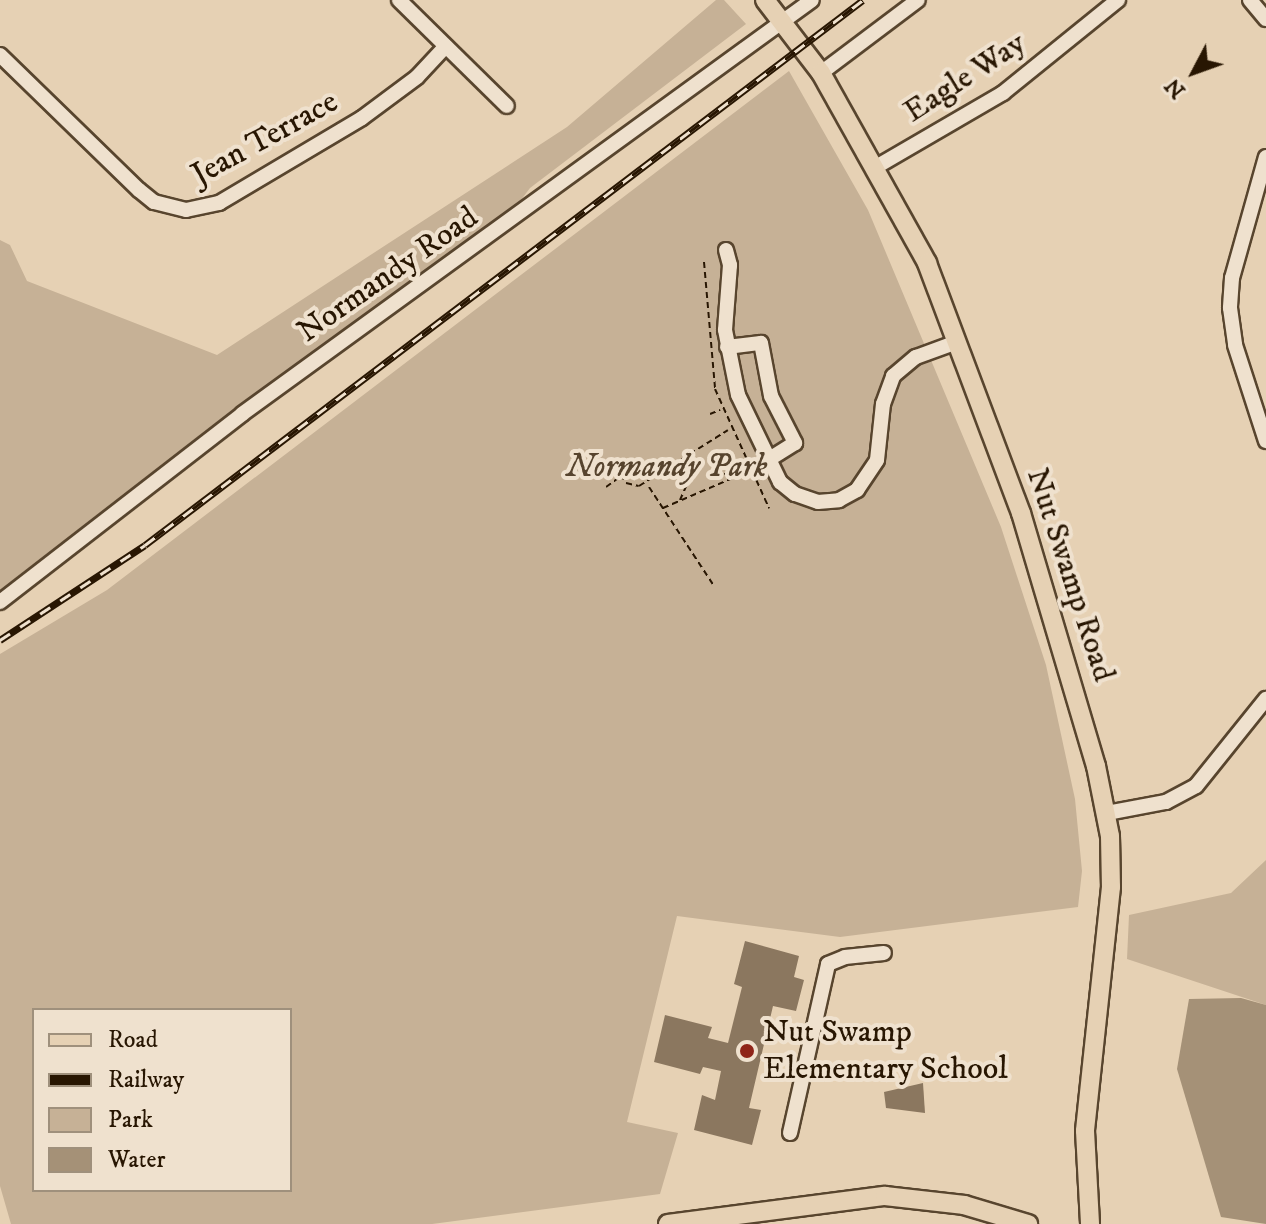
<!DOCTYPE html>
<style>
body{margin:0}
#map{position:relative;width:1266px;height:1224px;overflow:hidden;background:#e6d1b4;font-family:"IM FELL DW Pica",serif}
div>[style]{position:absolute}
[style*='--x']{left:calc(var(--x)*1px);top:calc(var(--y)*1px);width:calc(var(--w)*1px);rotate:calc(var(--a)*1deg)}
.green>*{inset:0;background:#c6b196}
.water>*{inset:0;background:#a59177}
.building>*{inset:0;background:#8b775f}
.path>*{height:2px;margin-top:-1px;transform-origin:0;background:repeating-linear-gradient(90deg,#281602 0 6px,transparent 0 10px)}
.roads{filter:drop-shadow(2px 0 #58452e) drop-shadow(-2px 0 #58452e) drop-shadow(0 2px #58452e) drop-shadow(0 -2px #58452e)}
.minor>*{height:14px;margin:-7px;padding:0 7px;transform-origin:7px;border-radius:7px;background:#efe1ce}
.major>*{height:18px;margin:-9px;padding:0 9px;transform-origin:9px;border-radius:9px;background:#e6d1b4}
.rail>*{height:7px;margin-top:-3.5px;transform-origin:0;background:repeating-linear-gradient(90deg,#efe1ce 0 12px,#281602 0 24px);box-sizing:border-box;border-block:2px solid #281602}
.dots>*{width:22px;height:22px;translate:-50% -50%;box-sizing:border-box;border:4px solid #efe1ce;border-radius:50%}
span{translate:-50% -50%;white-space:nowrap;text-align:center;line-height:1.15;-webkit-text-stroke:8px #efe1ce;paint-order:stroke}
.street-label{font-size:32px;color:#281602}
.park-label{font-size:32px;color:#57442e;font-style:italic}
.poi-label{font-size:32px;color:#281602}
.left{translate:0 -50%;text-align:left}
.legend{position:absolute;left:32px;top:1008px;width:260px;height:184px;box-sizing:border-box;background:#efe1ce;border:2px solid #9f907c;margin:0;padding:10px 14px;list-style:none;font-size:24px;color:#281602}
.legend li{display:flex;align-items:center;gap:16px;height:40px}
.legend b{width:40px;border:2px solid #9f907c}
.north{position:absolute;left:1154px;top:32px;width:80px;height:80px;-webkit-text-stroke:6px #efe1ce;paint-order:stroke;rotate:229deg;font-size:22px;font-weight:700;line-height:32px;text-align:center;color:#281602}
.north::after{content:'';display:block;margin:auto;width:28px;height:36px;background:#281602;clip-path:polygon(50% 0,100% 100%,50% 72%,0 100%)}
</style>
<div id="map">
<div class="green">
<div style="clip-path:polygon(716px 0,724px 0,746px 24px,530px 188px,514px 209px,170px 459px,0 593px,0 240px,10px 245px,27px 281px,217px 355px,567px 127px)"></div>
<div style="clip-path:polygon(evenodd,789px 71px,868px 210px,1001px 527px,1046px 665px,1075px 799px,1082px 871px,1078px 907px,840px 937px,677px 916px,627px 1122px,678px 1133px,660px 1194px,432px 1224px,11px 1224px,0 1186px,0 654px,107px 590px,789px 71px,34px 1010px,290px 1010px,290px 1190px,34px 1190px,34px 1010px)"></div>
<div style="clip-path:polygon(1266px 860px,1266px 1005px,1127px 959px,1129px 915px,1231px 893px)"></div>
</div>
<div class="water">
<div style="clip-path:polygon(1241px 998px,1266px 1005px,1266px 1224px,1221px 1217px,1177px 1069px,1189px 999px)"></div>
</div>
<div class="building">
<div style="clip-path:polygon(745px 941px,799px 956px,794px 977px,804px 980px,796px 1011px,773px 1006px,749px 1108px,761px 1110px,752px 1145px,694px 1130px,702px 1095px,715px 1100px,721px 1071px,703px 1067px,700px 1074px,654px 1062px,665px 1015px,712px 1027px,708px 1038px,728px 1043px,742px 987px,734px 984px)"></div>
<div style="clip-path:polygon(923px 1083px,925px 1113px,886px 1108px,884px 1092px)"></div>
</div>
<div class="path">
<div style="--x:704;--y:262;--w:127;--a:85"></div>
<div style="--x:715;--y:389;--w:131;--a:65.6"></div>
<div style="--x:710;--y:414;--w:11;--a:-22"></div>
<div style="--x:688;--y:450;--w:12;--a:59"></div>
<div style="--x:615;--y:466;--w:20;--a:57"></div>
<div style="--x:626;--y:483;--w:13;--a:13"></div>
<div style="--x:639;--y:486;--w:105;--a:-32.2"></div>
<div style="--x:715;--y:470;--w:22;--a:21"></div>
<div style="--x:606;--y:487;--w:17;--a:-36"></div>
<div style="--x:649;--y:487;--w:118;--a:56.7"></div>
<div style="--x:680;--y:500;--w:24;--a:-66"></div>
<div style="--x:663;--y:508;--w:94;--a:-23.3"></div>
</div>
<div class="roads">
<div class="minor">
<div style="--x:399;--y:0;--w:151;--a:44.5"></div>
<div style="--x:1250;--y:0;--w:25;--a:50"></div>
<div style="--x:0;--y:55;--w:194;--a:44.2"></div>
<div style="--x:139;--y:190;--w:19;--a:39"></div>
<div style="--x:154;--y:202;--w:33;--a:14"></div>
<div style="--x:186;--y:210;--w:34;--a:-12"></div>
<div style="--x:219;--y:203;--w:166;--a:-30.7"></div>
<div style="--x:362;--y:118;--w:69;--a:-36.7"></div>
<div style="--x:417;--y:77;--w:42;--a:-46.9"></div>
<div style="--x:821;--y:73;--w:121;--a:-37"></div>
<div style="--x:1266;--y:157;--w:126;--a:105.7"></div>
<div style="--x:1232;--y:278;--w:30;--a:94"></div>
<div style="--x:1230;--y:308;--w:37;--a:82"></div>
<div style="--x:1235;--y:345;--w:101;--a:72.1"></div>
<div style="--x:876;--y:167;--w:147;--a:-30.2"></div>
<div style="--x:1003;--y:93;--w:148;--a:-39"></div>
<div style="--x:726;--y:250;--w:16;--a:75"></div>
<div style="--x:730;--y:265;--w:65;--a:94.4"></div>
<div style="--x:725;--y:330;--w:66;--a:78.7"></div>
<div style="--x:738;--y:395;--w:97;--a:64.2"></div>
<div style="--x:780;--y:482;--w:19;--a:39"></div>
<div style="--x:795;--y:494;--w:24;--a:19"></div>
<div style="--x:818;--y:502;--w:21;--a:-5"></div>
<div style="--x:839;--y:500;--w:21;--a:-29"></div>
<div style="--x:857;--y:490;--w:36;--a:-56"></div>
<div style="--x:877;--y:460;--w:56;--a:-83.9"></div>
<div style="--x:883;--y:404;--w:30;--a:-70"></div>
<div style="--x:893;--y:376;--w:30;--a:-40"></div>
<div style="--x:916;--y:357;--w:44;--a:-20.1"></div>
<div style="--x:727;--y:347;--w:34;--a:-7"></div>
<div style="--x:761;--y:343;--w:54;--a:79.3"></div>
<div style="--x:771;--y:396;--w:53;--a:62.9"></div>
<div style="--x:795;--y:443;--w:32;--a:148"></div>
<div style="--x:0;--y:602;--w:306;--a:-37.8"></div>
<div style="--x:242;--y:414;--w:704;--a:-35.99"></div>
<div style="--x:1107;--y:813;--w:60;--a:-10.6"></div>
<div style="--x:1166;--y:802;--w:34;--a:-28"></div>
<div style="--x:1196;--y:786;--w:112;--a:-51.2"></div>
<div style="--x:790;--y:1133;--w:173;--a:-77.3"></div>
<div style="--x:828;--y:964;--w:18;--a:-22"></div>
<div style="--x:845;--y:957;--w:39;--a:-6"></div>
</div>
<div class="major">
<div style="--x:765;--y:0;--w:92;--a:52.5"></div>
<div style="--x:821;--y:73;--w:218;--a:60.8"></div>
<div style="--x:927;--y:263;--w:267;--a:69.4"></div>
<div style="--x:1021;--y:513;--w:264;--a:73.5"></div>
<div style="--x:1096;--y:766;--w:71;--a:78.7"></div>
<div style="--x:1110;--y:836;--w:51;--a:88.9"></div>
<div style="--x:1111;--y:887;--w:245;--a:96.1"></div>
<div style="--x:1085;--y:1131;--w:93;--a:86.9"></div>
<div style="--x:668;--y:1224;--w:219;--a:-7.4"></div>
<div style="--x:885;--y:1196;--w:80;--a:6.5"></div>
<div style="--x:964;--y:1205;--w:67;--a:16.5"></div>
</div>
</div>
<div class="rail">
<div style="--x:0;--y:640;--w:173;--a:-33.2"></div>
<div style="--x:145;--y:545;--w:901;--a:-37.2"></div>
</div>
<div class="dots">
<div style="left:747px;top:1051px;background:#8f2418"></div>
</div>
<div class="street-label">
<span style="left:965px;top:78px;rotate:-33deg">Eagle Way</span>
<span style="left:265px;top:139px;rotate:-29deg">Jean Terrace</span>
<span style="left:388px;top:275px;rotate:-35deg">Normandy Road</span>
<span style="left:1070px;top:575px;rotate:72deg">Nut Swamp Road</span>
</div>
<div class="park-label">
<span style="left:667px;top:467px">Normandy Park</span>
</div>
<div class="poi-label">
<span class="left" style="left:763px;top:1051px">Nut Swamp<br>Elementary School</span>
</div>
<ul class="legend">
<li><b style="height:10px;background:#e6d1b4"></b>Road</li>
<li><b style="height:10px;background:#281602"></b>Railway</li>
<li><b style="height:22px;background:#c6b196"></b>Park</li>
<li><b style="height:22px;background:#a59177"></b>Water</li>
</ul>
<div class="north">N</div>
</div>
